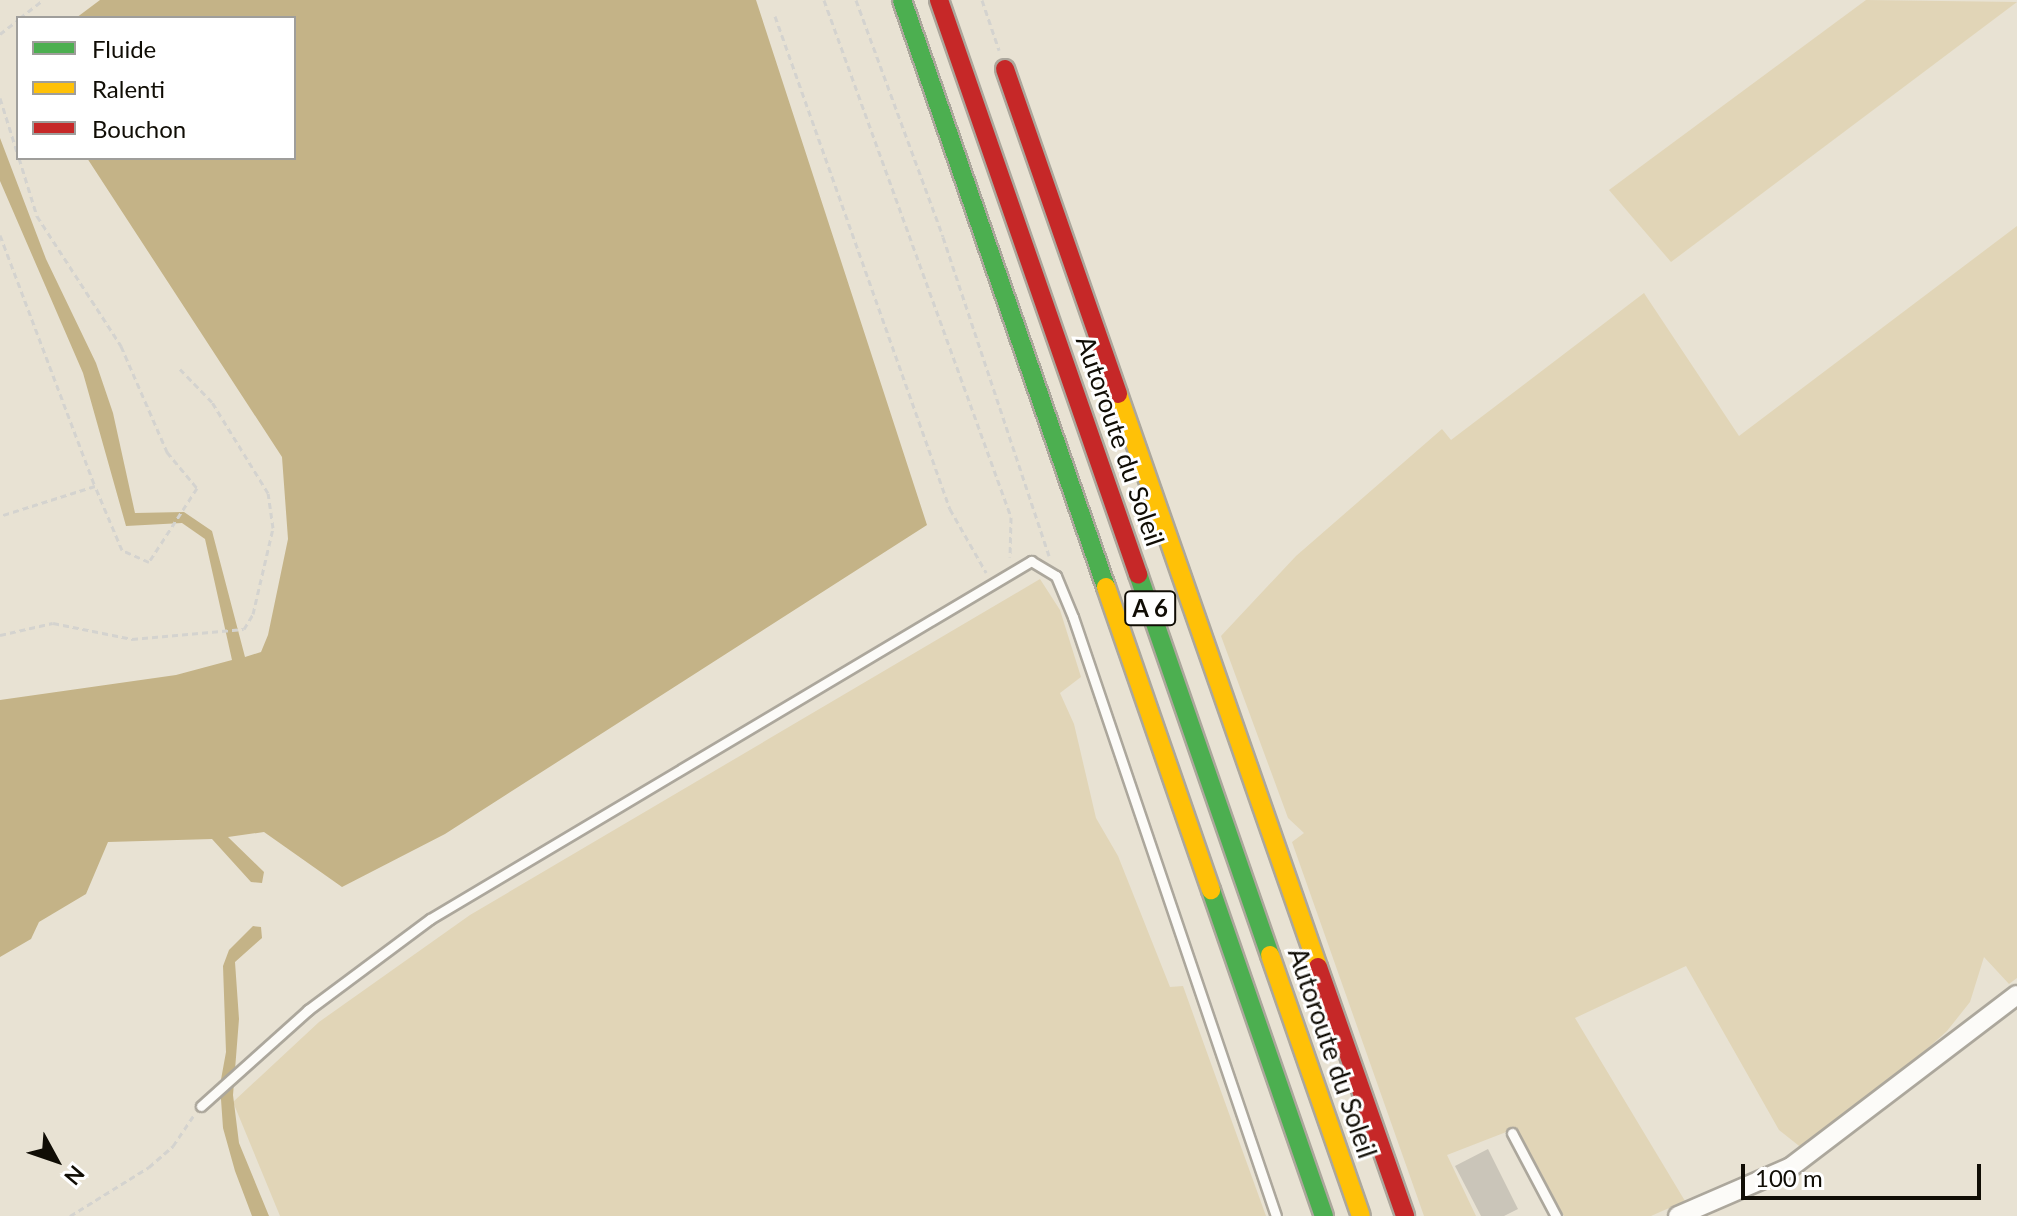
<!DOCTYPE html>
<style>
body{margin:0}
#map{position:relative;width:2017px;height:1216px;overflow:hidden;background:#e8e2d3;font-family:Lato,sans-serif}
div>[style]{position:absolute}
[style*='--x']{left:calc(var(--x)*1px);top:calc(var(--y)*1px);width:calc(var(--w)*1px);rotate:calc(var(--a)*1deg)}
.green>*{inset:0;background:#e1d5b7}
.water>*{inset:0;background:#c4b387}
.building>*{inset:0;background:#cac5b9}
.path>*{height:3px;margin-top:-1.5px;transform-origin:0;background:repeating-linear-gradient(90deg,#d4d3cf 0 6px,transparent 0 10px)}
.roads{filter:drop-shadow(2px 0 #aca79c) drop-shadow(-2px 0 #aca79c) drop-shadow(0 2px #aca79c) drop-shadow(0 -2px #aca79c)}
.lane>*{height:9px;margin:-4.5px;padding:0 4.5px;transform-origin:4.5px;border-radius:4.5px;background:#fcfbf8}
.street>*{height:18px;margin:-9px;padding:0 9px;transform-origin:9px;border-radius:9px;background:#fcfbf8}
.fast>*{height:18px;margin:-9px;padding:0 9px;transform-origin:9px;border-radius:9px;background:#4caf50}
.slow>*{height:18px;margin:-9px;padding:0 9px;transform-origin:9px;border-radius:9px;background:#ffc107}
.jam>*{height:18px;margin:-9px;padding:0 9px;transform-origin:9px;border-radius:9px;background:#c62828}
span{translate:-50% -50%;white-space:nowrap;text-align:center;line-height:1.15;-webkit-text-stroke:6px #fff;paint-order:stroke}
.shield-label span{padding:2px 6px;background:#fff;border:2px solid;border-radius:6px;-webkit-text-stroke-width:0}
.shield-label{font-size:24px;color:#100d05;font-weight:700}
.street-label{font-size:26px;color:#100d05}
.legend{position:absolute;left:16px;top:16px;width:280px;height:144px;box-sizing:border-box;background:#fff;border:2px solid #9f9e9b;margin:0;padding:10px 14px;list-style:none;font-size:24px;color:#100d05}
.legend li{display:flex;align-items:center;gap:16px;height:40px}
.legend b{width:40px;border:2px solid #9f9e9b}
.north{position:absolute;left:16px;top:1120px;width:80px;height:80px;-webkit-text-stroke:6px #fff;paint-order:stroke;rotate:130deg;font-size:22px;font-weight:700;line-height:32px;text-align:center;color:#100d05}
.north::after{content:'';display:block;margin:auto;width:28px;height:36px;background:#100d05;clip-path:polygon(50% 0,100% 100%,50% 72%,0 100%)}
.scale{position:absolute;left:1741px;top:1164px;width:240px;height:36px;box-sizing:border-box;border:4px solid #100d05;border-top:0;padding-left:10px;font-size:24px;line-height:28px;white-space:nowrap;color:#100d05;-webkit-text-stroke:6px #fff;paint-order:stroke}
</style>
<div id="map">
<div class="green">
<div style="clip-path:polygon(1866px 0,2017px 2px,1671px 262px,1609px 190px)"></div>
<div style="clip-path:polygon(2017px 226px,2017px 978px,2009px 984px,1984px 957px,1970px 1002px,1947px 1031px,1860px 1109px,1803px 1149px,1779px 1130px,1686px 966px,1575px 1018px,1685px 1201px,1651px 1216px,1564px 1216px,1514px 1129px,1447px 1155px,1476px 1216px,1424px 1216px,1292px 842px,1304px 833px,1288px 818px,1221px 636px,1296px 556px,1442px 429px,1451px 440px,1644px 293px,1739px 436px)"></div>
<div style="clip-path:polygon(1040px 579px,1060px 610px,1081px 677px,1060px 693px,1074px 724px,1096px 818px,1118px 856px,1170px 987px,1183px 986px,1266px 1216px,280px 1216px,233px 1102px,319px 1022px,470px 915px)"></div>
</div>
<div class="water">
<div style="clip-path:polygon(100px 0,756px 0,927px 525px,445px 834px,342px 887px,264px 832px,228px 837px,264px 872px,262px 883px,251px 882px,212px 839px,108px 842px,86px 894px,39px 922px,31px 939px,0 957px,0 700px,176px 675px,232px 660px,205px 539px,182px 523px,126px 526px,83px 373px,0 181px,0 138px,46px 259px,96px 363px,113px 413px,135px 513px,184px 512px,212px 531px,245px 657px,261px 652px,268px 635px,288px 539px,282px 457px,87px 158px,294px 158px,294px 18px,76px 18px)"></div>
<div style="clip-path:polygon(253px 926px,261px 927px,262px 938px,235px 962px,239px 1019px,233px 1095px,239px 1143px,269px 1216px,252px 1216px,235px 1171px,223px 1128px,220px 1085px,226px 1052px,223px 966px,229px 950px)"></div>
</div>
<div class="building">
<div style="clip-path:polygon(1488px 1149px,1518px 1209px,1504px 1216px,1481px 1216px,1455px 1166px)"></div>
</div>
<div class="path">
<div style="--x:824;--y:0;--w:550;--a:70.11"></div>
<div style="--x:1011;--y:517;--w:40;--a:91.4"></div>
<div style="--x:856;--y:0;--w:252;--a:69.8"></div>
<div style="--x:943;--y:237;--w:336;--a:71.6"></div>
<div style="--x:982;--y:0;--w:53;--a:71.2"></div>
<div style="--x:775;--y:16;--w:523;--a:70.46"></div>
<div style="--x:950;--y:509;--w:73;--a:60.3"></div>
<div style="--x:20;--y:18;--w:29;--a:-38"></div>
<div style="--x:0;--y:34;--w:23;--a:-38"></div>
<div style="--x:0;--y:98;--w:60;--a:72.5"></div>
<div style="--x:19;--y:158;--w:61;--a:72.8"></div>
<div style="--x:37;--y:216;--w:155;--a:57.1"></div>
<div style="--x:121;--y:346;--w:116;--a:66.5"></div>
<div style="--x:167;--y:452;--w:47;--a:50.2"></div>
<div style="--x:197;--y:488;--w:88;--a:123"></div>
<div style="--x:149;--y:562;--w:30;--a:-156"></div>
<div style="--x:122;--y:550;--w:69;--a:-112.9"></div>
<div style="--x:0;--y:235;--w:268;--a:69.3"></div>
<div style="--x:95;--y:486;--w:100;--a:162.5"></div>
<div style="--x:0;--y:635;--w:54;--a:-12.8"></div>
<div style="--x:53;--y:623;--w:81;--a:11.4"></div>
<div style="--x:132;--y:639;--w:112;--a:-5.1"></div>
<div style="--x:244;--y:629;--w:17;--a:-59"></div>
<div style="--x:253;--y:614;--w:88;--a:-76.9"></div>
<div style="--x:273;--y:528;--w:35;--a:-98"></div>
<div style="--x:268;--y:493;--w:107;--a:-121.6"></div>
<div style="--x:212;--y:402;--w:46;--a:-134.1"></div>
<div style="--x:70;--y:1216;--w:93;--a:-31.8"></div>
<div style="--x:149;--y:1167;--w:32;--a:-41"></div>
<div style="--x:173;--y:1146;--w:37;--a:-56"></div>
</div>
<div class="roads">
<div class="lane">
<div style="--x:201;--y:1106;--w:144;--a:-41.9"></div>
<div style="--x:308;--y:1010;--w:152;--a:-36.7"></div>
<div style="--x:430;--y:919;--w:700;--a:-30.78"></div>
<div style="--x:1031;--y:561;--w:29;--a:31"></div>
<div style="--x:1056;--y:576;--w:44;--a:67.5"></div>
<div style="--x:1073;--y:617;--w:632;--a:71.28"></div>
<div style="--x:1512;--y:1133;--w:94;--a:62.1"></div>
</div>
<div class="street">
<div style="--x:1678;--y:1216;--w:123;--a:-23.4"></div>
<div style="--x:1791;--y:1167;--w:284;--a:-37.3"></div>
</div>
<div class="fast">
<div style="--x:902;--y:0;--w:621;--a:70.84"></div>
<div style="--x:1138;--y:574;--w:403;--a:70.9"></div>
<div style="--x:1211;--y:890;--w:345;--a:70.9"></div>
</div>
<div class="slow">
<div style="--x:1118;--y:394;--w:607;--a:70.76"></div>
<div style="--x:1106;--y:587;--w:321;--a:70.9"></div>
<div style="--x:1270;--y:955;--w:276;--a:70.8"></div>
</div>
<div class="jam">
<div style="--x:939;--y:0;--w:608;--a:70.88"></div>
<div style="--x:1005;--y:69;--w:344;--a:70.8"></div>
<div style="--x:1318;--y:967;--w:264;--a:70.7"></div>
</div>
</div>
<div class="shield-label">
<span style="left:1150px;top:608px">A 6</span>
</div>
<div class="street-label">
<span style="left:1120px;top:441px;rotate:71deg">Autoroute du Soleil</span>
<span style="left:1332px;top:1053px;rotate:71deg">Autoroute du Soleil</span>
</div>
<ul class="legend">
<li><b style="height:10px;background:#4caf50"></b>Fluide</li>
<li><b style="height:10px;background:#ffc107"></b>Ralenti</li>
<li><b style="height:10px;background:#c62828"></b>Bouchon</li>
</ul>
<div class="north">N</div>
<div class="scale">100 m</div>
</div>
